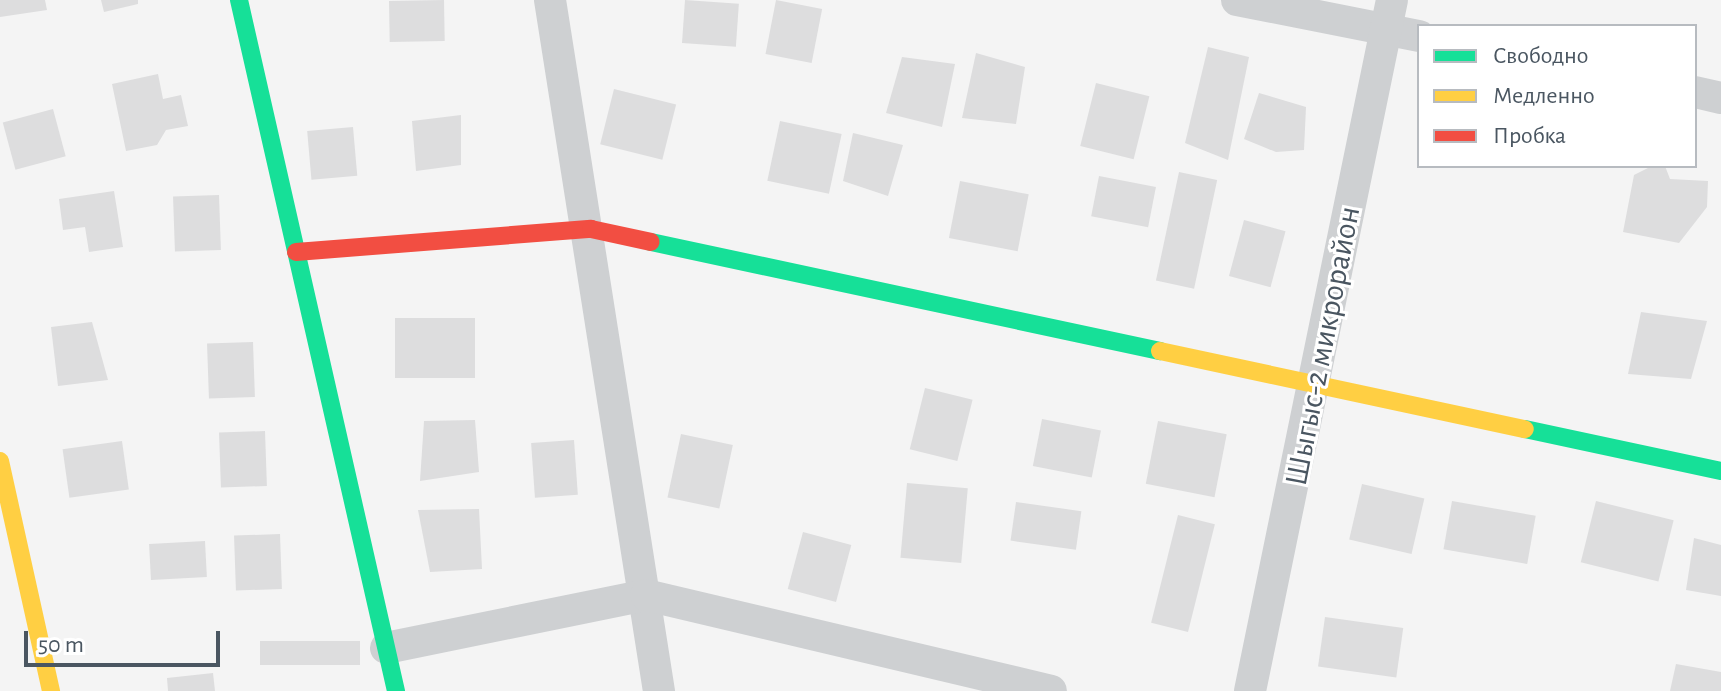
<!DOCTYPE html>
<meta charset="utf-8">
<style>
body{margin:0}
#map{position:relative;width:1721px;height:691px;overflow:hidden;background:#f4f4f4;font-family:"Alegreya Sans",sans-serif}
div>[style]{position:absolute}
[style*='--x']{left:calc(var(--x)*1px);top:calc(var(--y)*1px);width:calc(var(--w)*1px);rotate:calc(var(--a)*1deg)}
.building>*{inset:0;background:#ddddde;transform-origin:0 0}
.street>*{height:32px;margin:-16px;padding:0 16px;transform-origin:16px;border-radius:16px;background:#ced0d2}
.fast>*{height:18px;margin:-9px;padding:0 9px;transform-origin:9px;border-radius:9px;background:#16e098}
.slow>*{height:18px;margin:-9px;padding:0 9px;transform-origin:9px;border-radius:9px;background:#ffcf43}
.jam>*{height:18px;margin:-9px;padding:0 9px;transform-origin:9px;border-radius:9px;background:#f24e42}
span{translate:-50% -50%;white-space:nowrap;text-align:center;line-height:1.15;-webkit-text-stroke:6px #fff;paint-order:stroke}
.street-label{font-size:32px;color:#4a5661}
.legend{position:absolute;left:1417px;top:24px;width:280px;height:144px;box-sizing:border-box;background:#fff;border:2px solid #b7bbc0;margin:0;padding:10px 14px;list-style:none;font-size:24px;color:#4a5661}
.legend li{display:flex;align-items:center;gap:16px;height:40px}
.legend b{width:40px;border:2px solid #b7bbc0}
.scale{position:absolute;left:24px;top:631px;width:196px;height:36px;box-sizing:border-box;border:4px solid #4a5661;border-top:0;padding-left:10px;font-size:24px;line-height:28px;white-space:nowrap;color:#4a5661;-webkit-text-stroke:6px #fff;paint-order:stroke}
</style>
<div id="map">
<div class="building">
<div style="clip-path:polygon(0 0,45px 0,47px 10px,0 17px)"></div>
<div style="clip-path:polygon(101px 0,138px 0,138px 4px,104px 12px)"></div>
<div style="left:444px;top:0;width:41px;height:55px;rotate:89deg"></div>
<div style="left:685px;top:0;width:54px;height:43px;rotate:4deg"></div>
<div style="left:776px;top:0;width:47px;height:55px;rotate:11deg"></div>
<div style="clip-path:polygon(1208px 47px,1249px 57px,1228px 160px,1185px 143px)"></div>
<div style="clip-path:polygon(976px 53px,1025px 67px,1016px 124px,962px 118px)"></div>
<div style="clip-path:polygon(902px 57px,955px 64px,942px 127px,886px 113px)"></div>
<div style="clip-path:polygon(158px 74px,163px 99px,181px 95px,188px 126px,166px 130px,157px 145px,126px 151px,112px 84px)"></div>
<div style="left:1096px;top:83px;width:55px;height:65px;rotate:14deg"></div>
<div style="left:614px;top:89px;width:64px;height:57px;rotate:14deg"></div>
<div style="clip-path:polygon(1259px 93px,1306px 107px,1304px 150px,1276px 152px,1244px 139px)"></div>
<div style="left:53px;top:109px;width:49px;height:52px;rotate:75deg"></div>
<div style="clip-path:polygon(461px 115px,461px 165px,416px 171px,412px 121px)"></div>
<div style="left:780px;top:121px;width:63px;height:61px;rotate:12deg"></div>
<div style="left:353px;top:127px;width:49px;height:46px;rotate:85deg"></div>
<div style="clip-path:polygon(853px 133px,903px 145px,888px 196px,843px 181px)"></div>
<div style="clip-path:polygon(1652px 166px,1665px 166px,1670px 179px,1708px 181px,1707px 207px,1679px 243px,1623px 232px,1634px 175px)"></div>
<div style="left:1179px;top:172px;width:39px;height:111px;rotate:12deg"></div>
<div style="left:1099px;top:176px;width:58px;height:41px;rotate:11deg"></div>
<div style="left:960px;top:181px;width:70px;height:58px;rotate:11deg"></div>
<div style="clip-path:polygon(114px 191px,123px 247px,89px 252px,85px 227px,63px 230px,59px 199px)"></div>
<div style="left:219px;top:195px;width:55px;height:46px;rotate:88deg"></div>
<div style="left:1244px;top:220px;width:43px;height:58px;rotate:15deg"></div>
<div style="clip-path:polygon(1641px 312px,1707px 321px,1691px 379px,1628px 374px)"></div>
<div style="left:475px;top:318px;width:60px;height:80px;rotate:90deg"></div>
<div style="clip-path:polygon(92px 322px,108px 380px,58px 386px,51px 327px)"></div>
<div style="left:253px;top:342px;width:55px;height:46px;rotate:88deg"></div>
<div style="left:925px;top:388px;width:49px;height:63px;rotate:14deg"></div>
<div style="left:1042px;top:419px;width:60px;height:48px;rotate:11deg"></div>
<div style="clip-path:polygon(475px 420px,479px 472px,420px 481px,424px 421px)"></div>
<div style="left:1158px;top:421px;width:70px;height:64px;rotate:11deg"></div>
<div style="left:265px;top:431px;width:55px;height:46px;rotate:88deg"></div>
<div style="left:681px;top:434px;width:53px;height:65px;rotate:12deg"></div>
<div style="left:574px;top:440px;width:55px;height:43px;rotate:86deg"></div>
<div style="left:122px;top:441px;width:49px;height:60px;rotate:82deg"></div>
<div style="left:907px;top:483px;width:61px;height:75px;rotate:5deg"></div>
<div style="left:1362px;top:484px;width:64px;height:57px;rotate:13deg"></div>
<div style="left:1452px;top:501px;width:85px;height:49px;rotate:10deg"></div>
<div style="left:1596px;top:501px;width:80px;height:63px;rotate:14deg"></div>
<div style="left:1016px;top:502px;width:66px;height:39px;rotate:8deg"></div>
<div style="clip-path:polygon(479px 509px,482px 569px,430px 572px,418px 510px)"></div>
<div style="left:1178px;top:515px;width:38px;height:111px;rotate:14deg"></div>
<div style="left:803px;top:532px;width:50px;height:59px;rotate:15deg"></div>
<div style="left:280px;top:534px;width:55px;height:46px;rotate:88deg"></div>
<div style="clip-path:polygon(1694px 538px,1721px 545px,1721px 596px,1686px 590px)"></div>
<div style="left:205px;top:541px;width:36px;height:56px;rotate:87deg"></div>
<div style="left:1325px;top:617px;width:79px;height:50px;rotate:8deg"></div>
<div style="left:260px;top:641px;width:100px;height:24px"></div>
<div style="clip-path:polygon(1676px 664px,1721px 672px,1721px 691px,1670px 691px)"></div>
<div style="clip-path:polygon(213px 673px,215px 691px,168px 691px,167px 678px)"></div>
</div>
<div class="street">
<div style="--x:550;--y:0;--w:700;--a:81.04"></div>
<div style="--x:1237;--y:0;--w:186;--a:11.2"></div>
<div style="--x:1695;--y:92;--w:27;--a:13"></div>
<div style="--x:386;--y:648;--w:265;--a:-11.5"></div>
<div style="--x:646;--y:595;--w:416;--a:13.3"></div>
<div style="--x:1250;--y:691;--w:705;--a:-78.39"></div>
</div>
<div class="fast">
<div style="--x:239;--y:0;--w:709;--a:77.2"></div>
<div style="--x:651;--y:242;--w:521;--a:12.09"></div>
<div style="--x:1525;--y:429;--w:200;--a:12.1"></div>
</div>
<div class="slow">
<div style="--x:1160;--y:351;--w:373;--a:12.1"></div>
<div style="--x:0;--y:461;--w:236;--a:77.5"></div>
</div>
<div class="jam">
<div style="--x:296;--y:252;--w:296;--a:-4.5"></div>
<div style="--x:591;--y:229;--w:61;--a:12.2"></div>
</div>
<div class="street-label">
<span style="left:1323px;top:346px;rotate:-79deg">Шыгыс-2 микрорайон</span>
</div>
<ul class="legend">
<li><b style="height:10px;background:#16e098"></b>Свободно</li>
<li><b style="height:10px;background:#ffcf43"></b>Медленно</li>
<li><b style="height:10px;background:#f24e42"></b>Пробка</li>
</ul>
<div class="scale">50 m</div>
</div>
